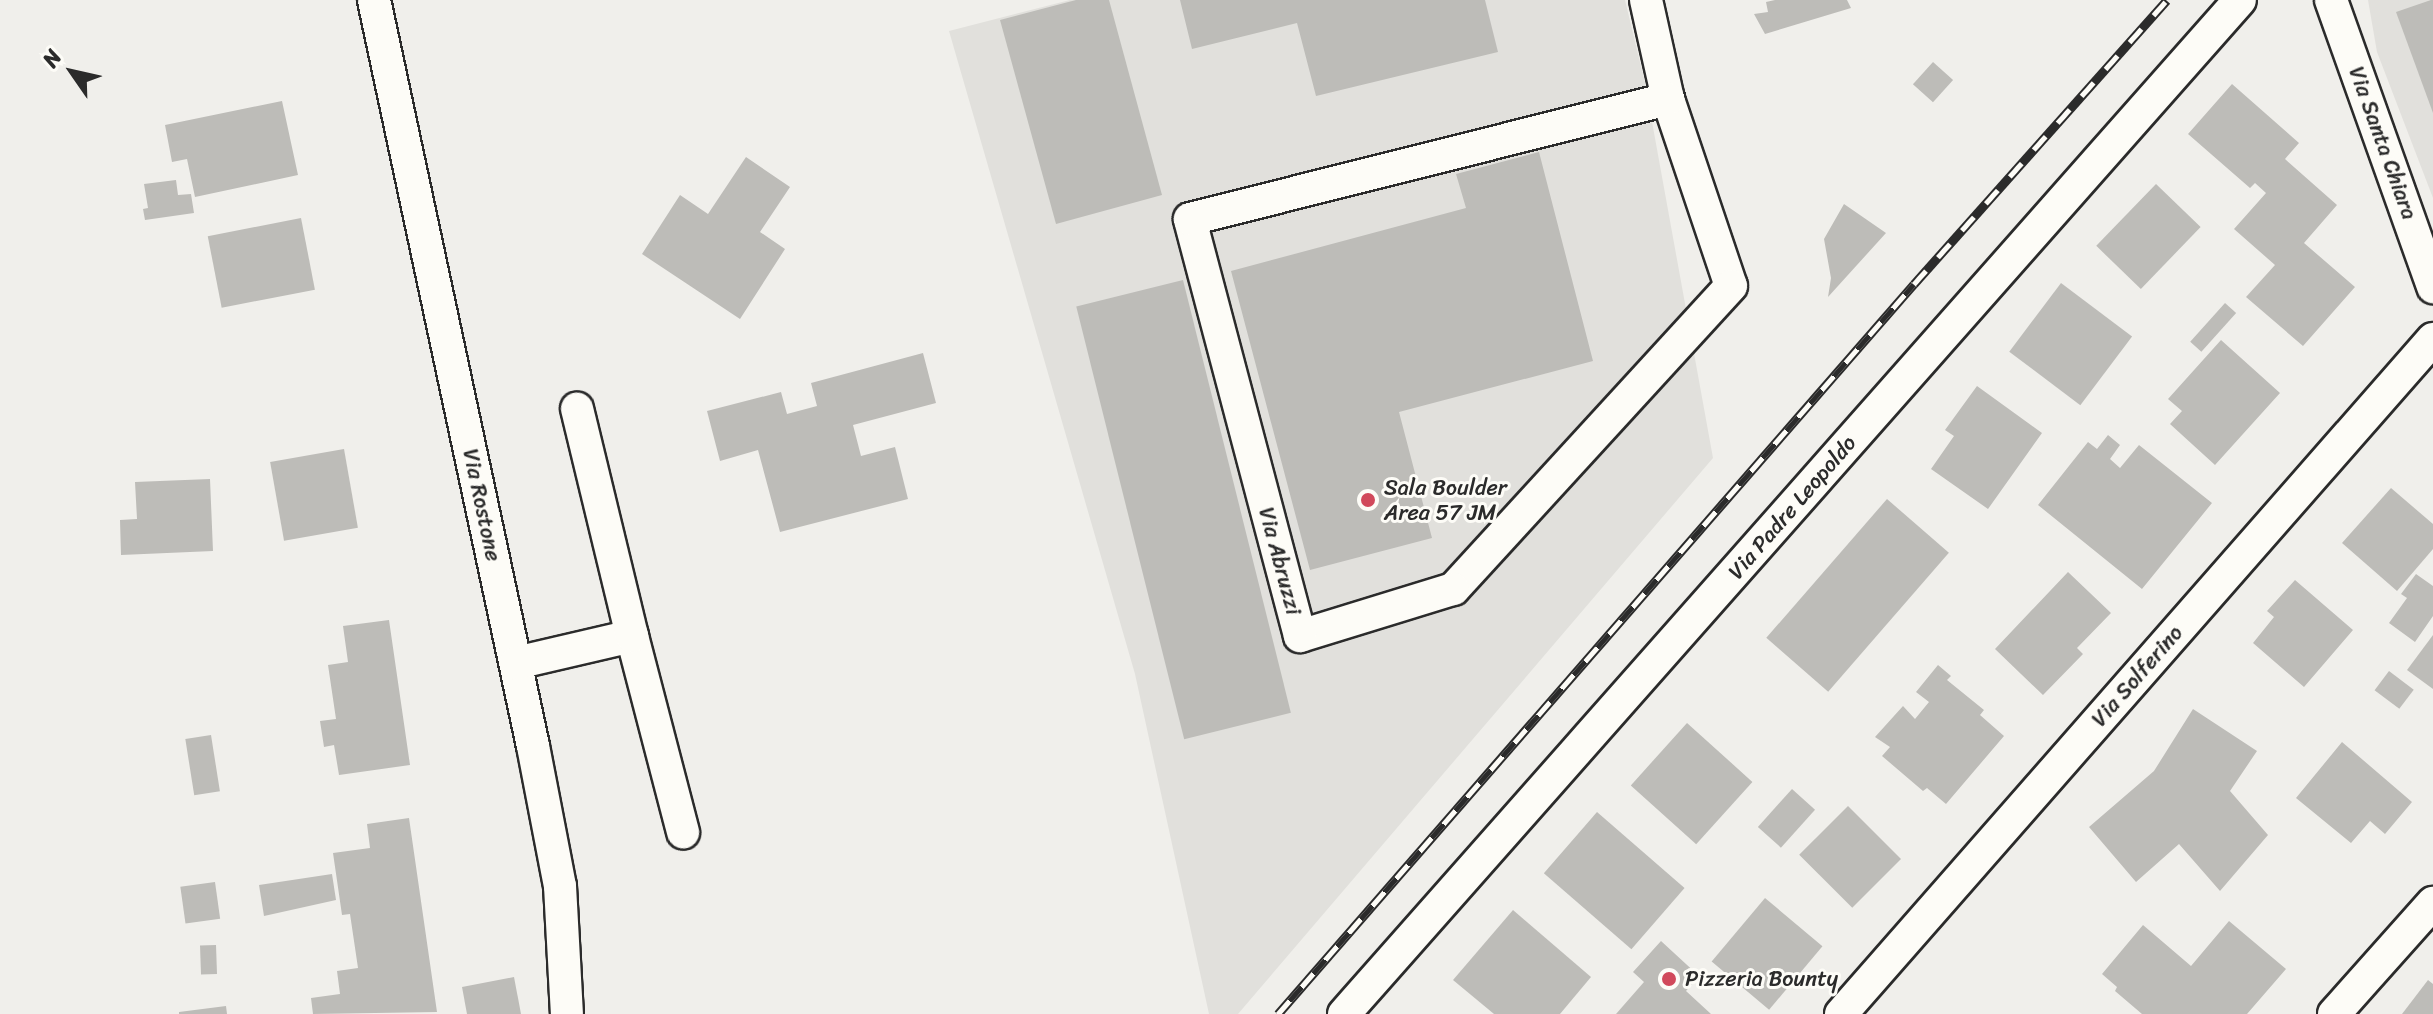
<!DOCTYPE html>
<style>
body{margin:0}
#map{position:relative;width:2433px;height:1014px;overflow:hidden;background:#f0efeb;font-family:Sriracha,sans-serif}
div>[style]{position:absolute}
[style*='--x']{left:calc(var(--x)*1px);top:calc(var(--y)*1px);width:calc(var(--w)*1px);rotate:calc(var(--a)*1deg)}
.built>*{inset:0;background:#e1e0dc}
.building>*{inset:0;background:#bdbcb8;transform-origin:0 0}
.roads{filter:drop-shadow(2px 0 #2b2b2b) drop-shadow(-2px 0 #2b2b2b) drop-shadow(0 2px #2b2b2b) drop-shadow(0 -2px #2b2b2b)}
.street>*{height:32px;margin:-16px;padding:0 16px;transform-origin:16px;border-radius:16px;background:#fdfcf7}
.rail>*{height:9px;margin-top:-4.5px;transform-origin:0;background:repeating-linear-gradient(90deg,#fdfcf7 0 18px,#2b2b2b 0 36px);box-sizing:border-box;border-block:2px solid #2b2b2b}
.dots>*{width:22px;height:22px;translate:-50% -50%;box-sizing:border-box;border:4px solid #fdfcf7;border-radius:50%}
span{translate:-50% -50%;white-space:nowrap;text-align:center;line-height:1.15;-webkit-text-stroke:6px #fdfcf7;paint-order:stroke}
.street-label{font-size:22px;color:#2b2b2b}
.poi-label{font-size:22px;color:#2b2b2b}
.left{translate:0 -50%;text-align:left}
.north{position:absolute;left:32px;top:32px;width:80px;height:80px;-webkit-text-stroke:6px #fdfcf7;paint-order:stroke;rotate:304deg;font-size:22px;font-weight:700;line-height:32px;text-align:center;color:#2b2b2b}
.north::after{content:'';display:block;margin:auto;width:28px;height:36px;background:#2b2b2b;clip-path:polygon(50% 0,100% 100%,50% 72%,0 100%)}
</style>
<div id="map">
<div class="built">
<div style="clip-path:polygon(1070px 0,1625px 0,1645px 83px,1713px 458px,1238px 1014px,1209px 1014px,1135px 674px,949px 31px)"></div>
<div style="clip-path:polygon(2368px 0,2433px 0,2433px 198px,2377px 52px)"></div>
</div>
<div class="building">
<div style="clip-path:polygon(1076px 0,1109px 0,1162px 195px,1056px 224px,1000px 20px)"></div>
<div style="clip-path:polygon(1180px 0,1485px 0,1498px 52px,1316px 96px,1297px 23px,1192px 49px)"></div>
<div style="clip-path:polygon(1775px 0,1847px 0,1851px 8px,1765px 34px,1754px 14px,1768px 12px,1766px 2px)"></div>
<div style="clip-path:polygon(2431px 0,2433px 0,2433px 113px,2396px 12px)"></div>
<div style="left:1933px;top:62px;width:27px;height:30px;rotate:42deg"></div>
<div style="clip-path:polygon(2232px 84px,2299px 143px,2285px 159px,2337px 205px,2304px 243px,2355px 287px,2303px 346px,2246px 297px,2275px 265px,2234px 229px,2266px 193px,2255px 183px,2250px 188px,2188px 134px)"></div>
<div style="clip-path:polygon(282px 101px,298px 175px,195px 197px,187px 159px,172px 162px,165px 125px)"></div>
<div style="clip-path:polygon(1539px 152px,1593px 361px,1399px 412px,1432px 538px,1310px 570px,1231px 271px,1466px 208px,1456px 174px)"></div>
<div style="clip-path:polygon(746px 157px,790px 187px,760px 232px,785px 249px,740px 319px,642px 254px,680px 195px,708px 214px)"></div>
<div style="clip-path:polygon(176px 180px,178px 195px,191px 194px,194px 213px,145px 220px,143px 209px,148px 208px,144px 184px)"></div>
<div style="left:2156px;top:184px;width:62px;height:86px;rotate:44deg"></div>
<div style="clip-path:polygon(1844px 204px,1886px 233px,1828px 297px,1831px 278px,1824px 239px)"></div>
<div style="left:301px;top:218px;width:73px;height:95px;rotate:79deg"></div>
<div style="left:1183px;top:280px;width:446px;height:110px;rotate:76deg"></div>
<div style="left:2061px;top:283px;width:89px;height:86px;rotate:37deg"></div>
<div style="left:2225px;top:303px;width:15px;height:52px;rotate:42deg"></div>
<div style="clip-path:polygon(2221px 340px,2280px 393px,2215px 465px,2170px 424px,2182px 411px,2168px 399px)"></div>
<div style="clip-path:polygon(923px 353px,936px 403px,853px 425px,861px 456px,895px 447px,908px 499px,780px 532px,758px 450px,720px 461px,707px 411px,781px 392px,787px 414px,817px 406px,811px 383px)"></div>
<div style="clip-path:polygon(1977px 386px,2042px 433px,1988px 509px,1931px 469px,1954px 436px,1945px 430px)"></div>
<div style="clip-path:polygon(2108px 435px,2120px 445px,2110px 459px,2120px 468px,2139px 445px,2212px 503px,2142px 589px,2038px 505px,2088px 442px,2097px 449px)"></div>
<div style="left:344px;top:449px;width:80px;height:75px;rotate:80deg"></div>
<div style="clip-path:polygon(210px 479px,213px 551px,121px 555px,120px 520px,137px 519px,135px 482px)"></div>
<div style="clip-path:polygon(2391px 488px,2433px 524px,2433px 549px,2397px 591px,2342px 543px)"></div>
<div style="left:1887px;top:499px;width:82px;height:184px;rotate:41deg"></div>
<div style="clip-path:polygon(2068px 572px,2111px 613px,2077px 648px,2083px 654px,2043px 695px,1995px 649px)"></div>
<div style="clip-path:polygon(2416px 574px,2433px 586px,2433px 616px,2415px 642px,2389px 623px,2407px 598px,2401px 594px)"></div>
<div style="clip-path:polygon(2295px 580px,2353px 630px,2304px 687px,2253px 643px,2274px 617px,2267px 611px)"></div>
<div style="clip-path:polygon(389px 620px,410px 765px,339px 775px,334px 745px,324px 747px,320px 721px,336px 719px,328px 665px,348px 662px,343px 626px)"></div>
<div style="clip-path:polygon(2433px 635px,2433px 689px,2407px 670px)"></div>
<div style="clip-path:polygon(1938px 665px,1951px 676px,1947px 680px,1984px 710px,1980px 715px,2004px 736px,1946px 804px,1927px 788px,1923px 791px,1882px 756px,1890px 747px,1875px 737px,1903px 706px,1915px 719px,1929px 702px,1916px 692px)"></div>
<div style="left:2389px;top:671px;width:31px;height:24px;rotate:37deg"></div>
<div style="clip-path:polygon(2193px 709px,2257px 751px,2230px 791px,2268px 835px,2220px 891px,2179px 844px,2136px 882px,2089px 827px,2154px 771px)"></div>
<div style="left:1687px;top:723px;width:88px;height:84px;rotate:42deg"></div>
<div style="left:211px;top:735px;width:57px;height:26px;rotate:81deg"></div>
<div style="clip-path:polygon(2342px 742px,2412px 802px,2385px 834px,2370px 821px,2351px 843px,2296px 798px)"></div>
<div style="left:1792px;top:789px;width:31px;height:51px;rotate:42deg"></div>
<div style="left:1848px;top:806px;width:75px;height:69px;rotate:45deg"></div>
<div style="left:1597px;top:812px;width:116px;height:81px;rotate:41deg"></div>
<div style="clip-path:polygon(409px 818px,437px 1012px,313px 1014px,311px 998px,340px 994px,337px 971px,358px 968px,350px 914px,342px 915px,333px 853px,370px 848px,367px 824px)"></div>
<div style="clip-path:polygon(332px 874px,336px 900px,264px 916px,259px 885px)"></div>
<div style="left:215px;top:882px;width:37px;height:35px;rotate:82deg"></div>
<div style="left:1765px;top:898px;width:75px;height:83px;rotate:40deg"></div>
<div style="clip-path:polygon(1513px 910px,1591px 977px,1560px 1014px,1494px 1014px,1453px 980px)"></div>
<div style="clip-path:polygon(2229px 921px,2286px 969px,2247px 1014px,2142px 1014px,2115px 991px,2117px 987px,2102px 974px,2143px 925px,2191px 966px)"></div>
<div style="clip-path:polygon(1661px 941px,1699px 976px,1686px 991px,1711px 1014px,1616px 1014px,1644px 982px,1633px 972px)"></div>
<div style="left:216px;top:945px;width:29px;height:16px;rotate:88deg"></div>
<div style="clip-path:polygon(514px 977px,521px 1014px,467px 1014px,462px 987px)"></div>
<div style="clip-path:polygon(2428px 980px,2433px 984px,2433px 1014px,2402px 1014px)"></div>
<div style="clip-path:polygon(226px 1006px,227px 1014px,179px 1014px,179px 1012px)"></div>
</div>
<div class="roads">
<div class="street">
<div style="--x:374;--y:0;--w:763;--a:77.97"></div>
<div style="--x:533;--y:746;--w:143;--a:79.1"></div>
<div style="--x:560;--y:886;--w:128;--a:86.9"></div>
<div style="--x:1646;--y:0;--w:101;--a:77.5"></div>
<div style="--x:1668;--y:99;--w:197;--a:71.4"></div>
<div style="--x:1731;--y:286;--w:411;--a:132.5"></div>
<div style="--x:1453;--y:589;--w:160;--a:162.9"></div>
<div style="--x:1300;--y:636;--w:431;--a:-104.8"></div>
<div style="--x:1190;--y:219;--w:493;--a:-14.1"></div>
<div style="--x:2331;--y:0;--w:305;--a:70.4"></div>
<div style="--x:632;--y:636;--w:203;--a:75.4"></div>
<div style="--x:516;--y:663;--w:119;--a:-13.1"></div>
<div style="--x:632;--y:636;--w:234;--a:-103.6"></div>
<div style="--x:1344;--y:1014;--w:1353;--a:-48.54"></div>
<div style="--x:1841;--y:1014;--w:898;--a:-48.75"></div>
<div style="--x:2334;--y:1014;--w:149;--a:-48.3"></div>
</div>
</div>
<div class="rail">
<div style="--x:1278;--y:1014;--w:968;--a:-48.94"></div>
<div style="--x:1914;--y:284;--w:380;--a:-48.3"></div>
</div>
<div class="dots">
<div style="left:1368px;top:500px;background:#d1495b"></div>
<div style="left:1669px;top:979px;background:#d1495b"></div>
</div>
<div class="street-label">
<span style="left:2383px;top:143px;rotate:70deg">Via Santa Chiara</span>
<span style="left:482px;top:505px;rotate:78deg">Via Rostone</span>
<span style="left:1792px;top:507px;rotate:-49deg">Via Padre Leopoldo</span>
<span style="left:1280px;top:561px;rotate:75deg">Via Abruzzi</span>
<span style="left:2137px;top:676px;rotate:-49deg">Via Solferino</span>
</div>
<div class="poi-label">
<span class="left" style="left:1384px;top:500px">Sala Boulder<br>Area 57 JM</span>
<span class="left" style="left:1685px;top:979px">Pizzeria Bounty</span>
</div>
<div class="north">N</div>
</div>
